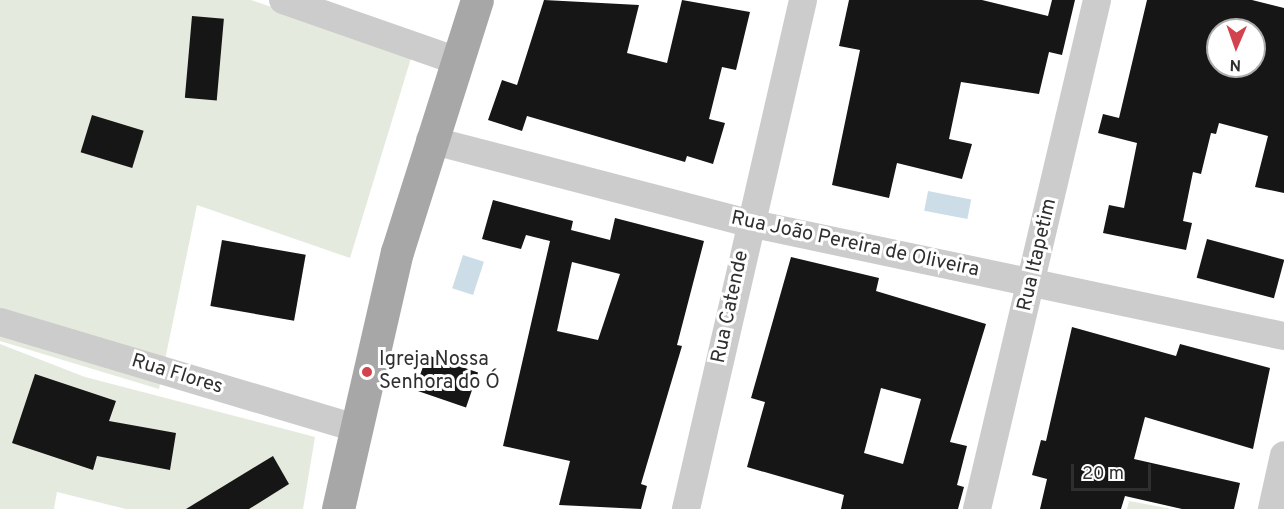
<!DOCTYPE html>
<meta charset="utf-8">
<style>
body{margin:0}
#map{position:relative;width:1284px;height:509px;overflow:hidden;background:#fff;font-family:Overpass,sans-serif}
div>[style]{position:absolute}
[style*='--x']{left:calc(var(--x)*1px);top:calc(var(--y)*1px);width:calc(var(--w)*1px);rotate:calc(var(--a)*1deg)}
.green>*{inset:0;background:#e4eade}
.water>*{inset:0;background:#ccdde8;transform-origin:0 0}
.building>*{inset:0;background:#161616;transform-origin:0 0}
.minor>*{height:28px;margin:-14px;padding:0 14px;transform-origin:14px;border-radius:14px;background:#ccc}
.primary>*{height:33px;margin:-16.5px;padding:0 16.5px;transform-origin:16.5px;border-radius:16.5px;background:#a7a7a7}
.dots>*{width:16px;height:16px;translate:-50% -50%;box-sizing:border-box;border:3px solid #fff;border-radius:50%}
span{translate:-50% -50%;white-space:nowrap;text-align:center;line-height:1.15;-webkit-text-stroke:6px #fff;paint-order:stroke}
.street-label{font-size:20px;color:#2f2f2f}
.poi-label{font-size:20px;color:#2f2f2f}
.left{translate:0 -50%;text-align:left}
.north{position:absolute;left:1206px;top:18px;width:60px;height:60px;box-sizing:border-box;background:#fff;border:2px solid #acacac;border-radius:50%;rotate:182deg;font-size:16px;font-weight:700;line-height:24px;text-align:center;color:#2f2f2f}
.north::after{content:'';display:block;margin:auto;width:21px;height:27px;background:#d3434d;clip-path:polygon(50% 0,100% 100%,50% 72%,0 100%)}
.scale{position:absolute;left:1071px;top:464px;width:80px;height:27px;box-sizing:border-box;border:3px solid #2f2f2f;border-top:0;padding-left:8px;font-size:18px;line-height:21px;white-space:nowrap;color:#2f2f2f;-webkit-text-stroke:4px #fff;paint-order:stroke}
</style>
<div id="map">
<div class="green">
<div style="clip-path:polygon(0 0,251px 0,412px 55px,350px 258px,197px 205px,159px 389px,0 341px)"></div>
<div style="clip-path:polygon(0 344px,85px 377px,315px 437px,303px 509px,126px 509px,57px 492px,54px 509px,0 509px)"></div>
<div style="clip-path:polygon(1129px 501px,1172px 509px,1127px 509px)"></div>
</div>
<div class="water">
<div style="left:928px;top:191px;width:44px;height:20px;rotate:11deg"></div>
<div style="left:463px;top:255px;width:22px;height:35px;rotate:18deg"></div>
</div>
<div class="building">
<div style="clip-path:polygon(544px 0,639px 5px,627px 53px,667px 63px,682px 0,750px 12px,736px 70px,722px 67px,709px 119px,725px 123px,713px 164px,687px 156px,685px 162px,527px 116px,522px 131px,488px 120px,502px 80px,517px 85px)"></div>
<div style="clip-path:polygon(849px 0,982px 0,1048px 16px,1052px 0,1075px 0,1062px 55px,1049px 52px,1039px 94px,961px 82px,949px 139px,972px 144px,962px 179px,897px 163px,889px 198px,832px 185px,860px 50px,839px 46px)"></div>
<div style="clip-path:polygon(evenodd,1147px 0,1252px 0,1284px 8px,1284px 193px,1255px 187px,1268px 136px,1219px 123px,1216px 134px,1211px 133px,1201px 174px,1193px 172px,1183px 221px,1192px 223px,1186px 250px,1103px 233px,1109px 205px,1124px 208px,1137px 143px,1098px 133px,1103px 114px,1119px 118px,1147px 0,1218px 30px,1254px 30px,1254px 66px,1218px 66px,1218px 30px)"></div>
<div style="left:192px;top:16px;width:32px;height:82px;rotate:5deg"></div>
<div style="left:92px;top:115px;width:54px;height:39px;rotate:17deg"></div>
<div style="clip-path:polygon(evenodd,493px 200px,573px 221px,571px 230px,610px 240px,615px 218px,704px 241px,677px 345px,682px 346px,641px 484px,647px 486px,641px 509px,559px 505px,570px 461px,503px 446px,550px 241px,526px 235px,521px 249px,482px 239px,493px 200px,572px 262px,620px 274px,598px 340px,557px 331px,572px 262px)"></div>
<div style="left:1207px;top:239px;width:80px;height:40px;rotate:15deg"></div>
<div style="left:222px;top:240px;width:85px;height:67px;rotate:10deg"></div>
<div style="clip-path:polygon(evenodd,791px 257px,879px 278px,876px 291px,986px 324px,950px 442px,967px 446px,957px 485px,964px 487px,958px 509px,841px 509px,844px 495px,747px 467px,765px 402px,751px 398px,791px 257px,881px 388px,921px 399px,903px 464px,864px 453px,881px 388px)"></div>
<div style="clip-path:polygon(1072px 327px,1176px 356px,1180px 344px,1270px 368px,1253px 449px,1145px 417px,1134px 459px,1240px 483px,1234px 509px,1182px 509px,1125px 496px,1121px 509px,1040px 509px,1047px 479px,1032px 475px,1041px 440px,1046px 441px)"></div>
<div style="left:427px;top:355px;width:54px;height:37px;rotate:19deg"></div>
<div style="clip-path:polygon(35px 374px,116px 401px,109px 421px,176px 433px,170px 470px,97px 456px,93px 470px,12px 443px)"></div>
<div style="clip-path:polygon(273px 456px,289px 484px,249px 509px,186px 509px)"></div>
</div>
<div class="minor">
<div style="--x:283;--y:0;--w:184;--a:19.3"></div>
<div style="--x:430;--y:140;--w:330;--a:14.6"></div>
<div style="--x:749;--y:223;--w:547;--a:11.93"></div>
<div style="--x:0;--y:322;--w:368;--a:16.6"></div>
<div style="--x:686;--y:509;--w:522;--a:-77.05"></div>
<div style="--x:977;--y:509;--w:523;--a:-76.73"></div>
<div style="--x:1272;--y:509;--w:55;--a:-77.5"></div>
</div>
<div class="primary">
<div style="--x:338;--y:509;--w:264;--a:-77.1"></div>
<div style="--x:397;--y:252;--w:264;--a:-72.4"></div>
</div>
<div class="dots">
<div style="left:367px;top:372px;background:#d3434d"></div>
</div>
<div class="street-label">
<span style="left:855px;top:245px;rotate:12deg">Rua João Pereira de Oliveira</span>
<span style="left:1038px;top:255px;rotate:-77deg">Rua Itapetim</span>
<span style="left:731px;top:307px;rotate:-78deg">Rua Catende</span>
<span style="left:177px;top:375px;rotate:17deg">Rua Flores</span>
</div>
<div class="poi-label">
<span class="left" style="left:379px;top:372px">Igreja Nossa<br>Senhora do Ó</span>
</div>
<div class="north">N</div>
<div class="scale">20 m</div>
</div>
